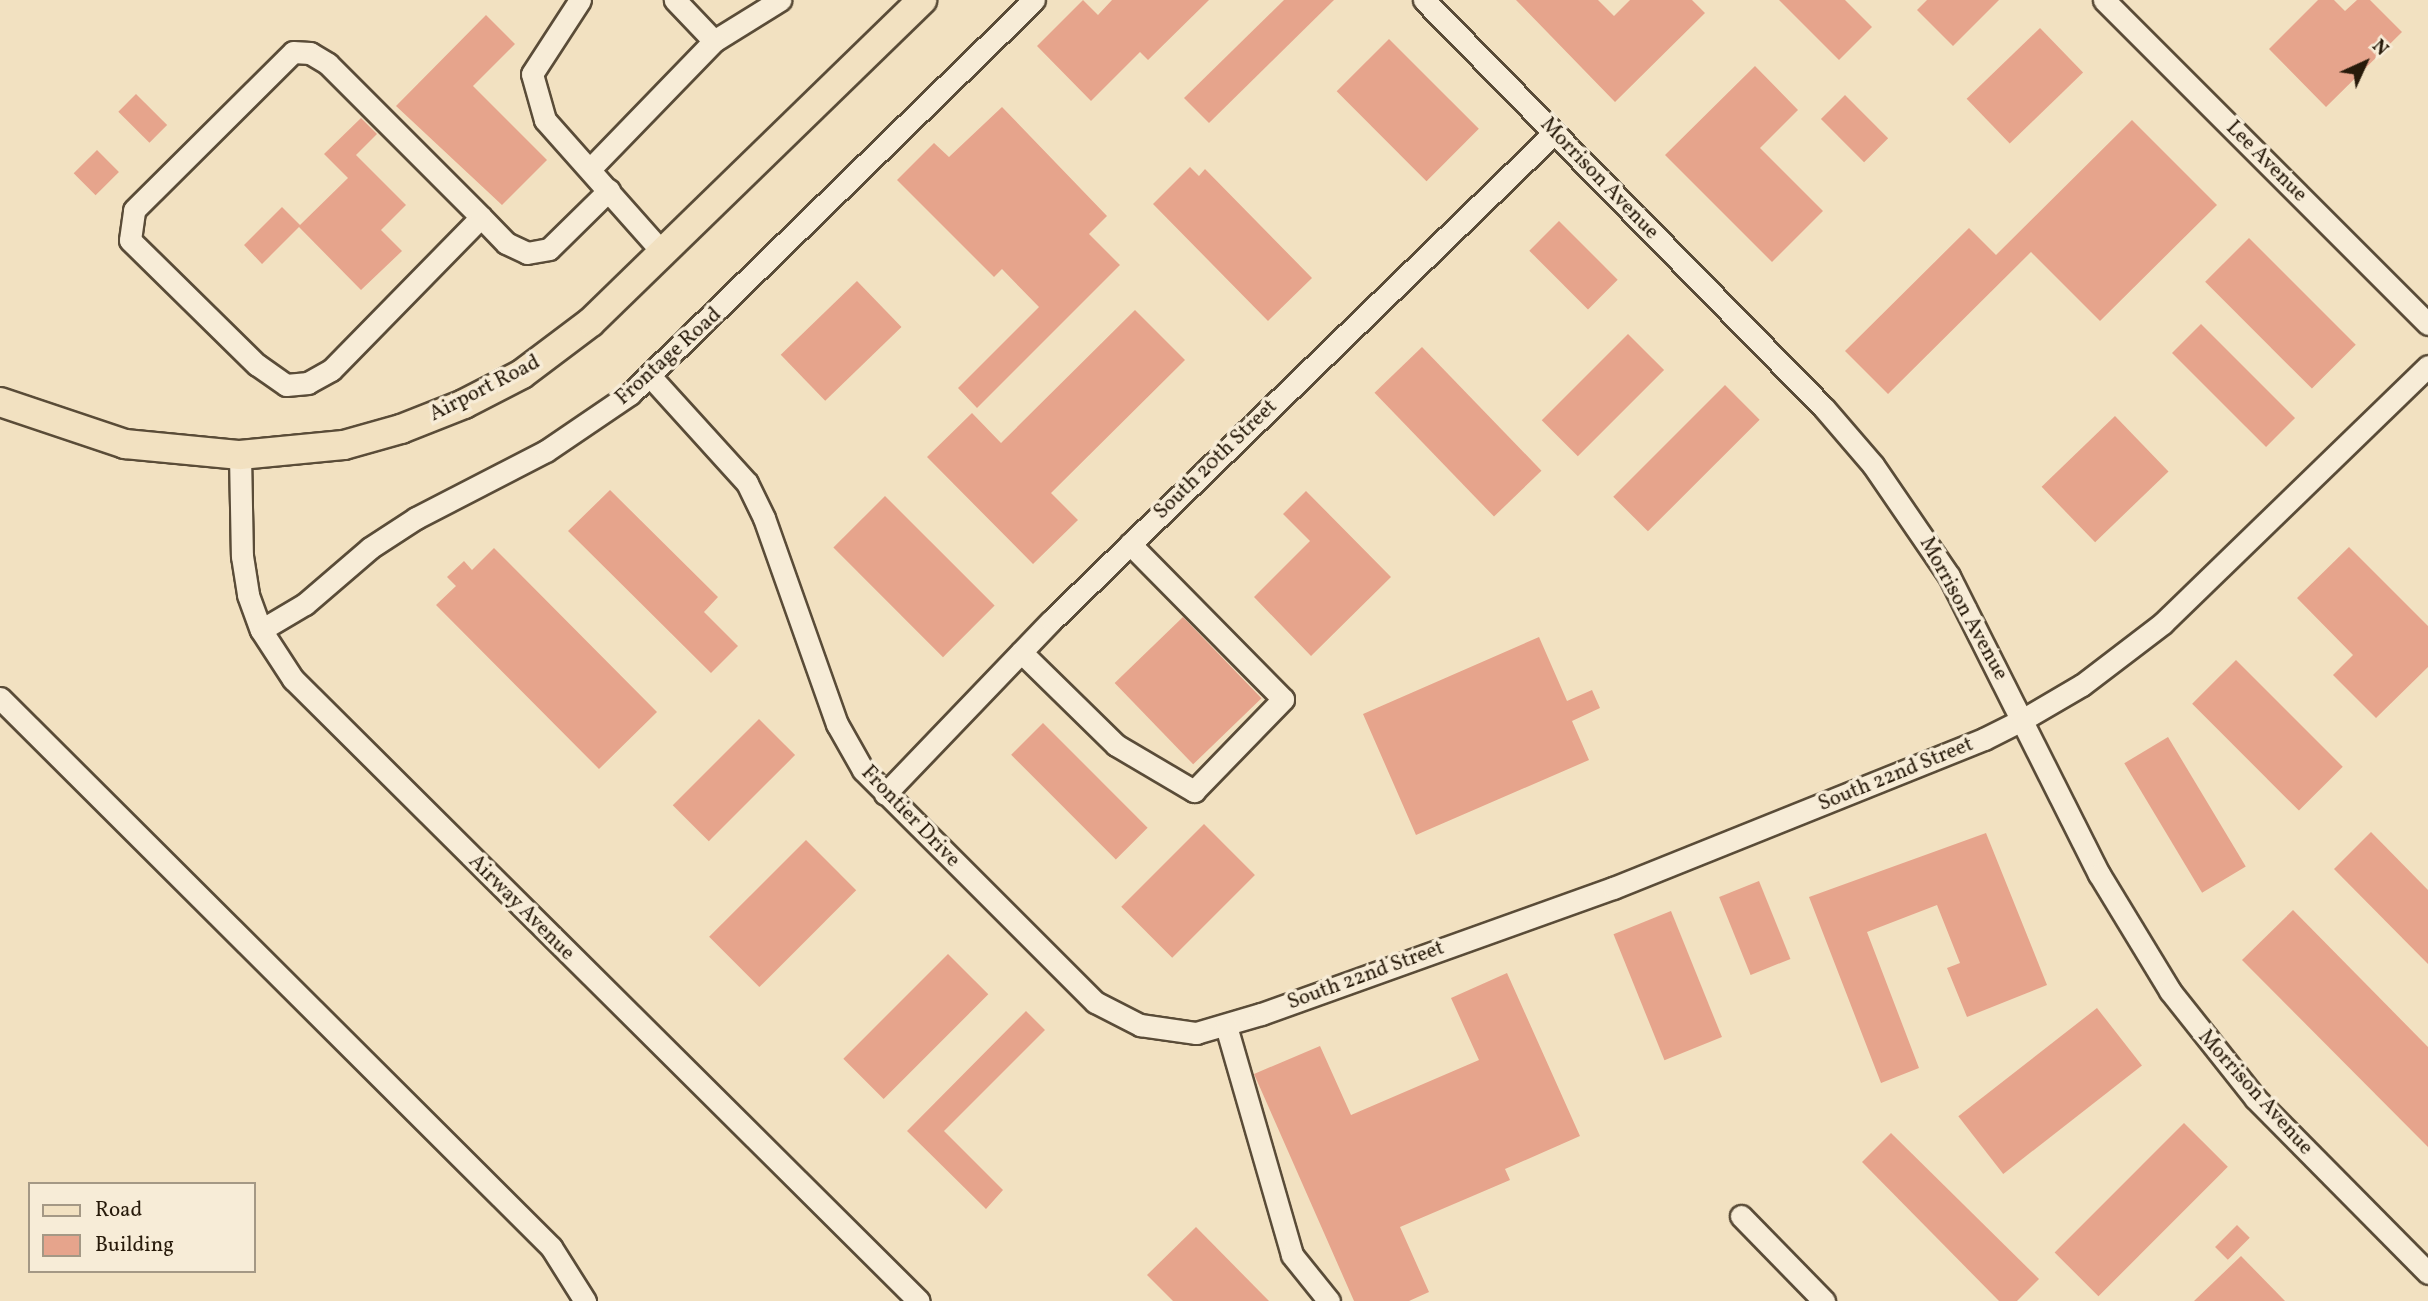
<!DOCTYPE html>
<style>
body{margin:0}
#map{position:relative;width:2428px;height:1301px;overflow:hidden;background:#f2e1c1;font-family:Vollkorn,serif}
div>[style]{position:absolute}
[style*='--x']{left:calc(var(--x)*1px);top:calc(var(--y)*1px);width:calc(var(--w)*1px);rotate:calc(var(--a)*1deg)}
.building>*{inset:0;background:#e6a48c;transform-origin:0 0}
.roads{filter:drop-shadow(2px 0 #5a4c38) drop-shadow(-2px 0 #5a4c38) drop-shadow(0 2px #5a4c38) drop-shadow(0 -2px #5a4c38)}
.minor>*{height:21px;margin:-10.5px;padding:0 10.5px;transform-origin:10.5px;border-radius:10.5px;background:#f7ecd7}
.major>*{height:28px;margin:-14px;padding:0 14px;transform-origin:14px;border-radius:14px;background:#f2e1c1}
span{translate:-50% -50%;white-space:nowrap;text-align:center;line-height:1.15;-webkit-text-stroke:7px #f7ecd7;paint-order:stroke}
.street-label{font-size:21px;color:#271a0a}
.legend{position:absolute;left:28px;top:1182px;width:228px;height:91px;box-sizing:border-box;background:#f7ecd7;border:2px solid #a49885;margin:0;padding:9px 12px;list-style:none;font-size:21px;color:#271a0a}
.legend li{display:flex;align-items:center;gap:14px;height:35px}
.legend b{width:35px;border:2px solid #a49885}
.north{position:absolute;left:2330px;top:28px;width:70px;height:70px;-webkit-text-stroke:5px #f7ecd7;paint-order:stroke;rotate:45deg;font-size:19px;font-weight:700;line-height:28px;text-align:center;color:#271a0a}
.north::after{content:'';display:block;margin:auto;width:24px;height:32px;background:#271a0a;clip-path:polygon(50% 0,100% 100%,50% 72%,0 100%)}
</style>
<div id="map">
<div class="building">
<div style="clip-path:polygon(1083px 0,1098px 15px,1112px 0,1209px 0,1148px 60px,1140px 52px,1091px 101px,1037px 46px)"></div>
<div style="clip-path:polygon(1284px 0,1334px 0,1209px 123px,1184px 98px)"></div>
<div style="clip-path:polygon(1516px 0,1598px 0,1614px 16px,1630px 0,1692px 0,1705px 13px,1615px 102px)"></div>
<div style="clip-path:polygon(1779px 0,1845px 0,1872px 27px,1839px 60px)"></div>
<div style="clip-path:polygon(1927px 0,1999px 0,1953px 46px,1917px 10px)"></div>
<div style="clip-path:polygon(2318px 0,2334px 0,2345px 11px,2357px 0,2370px 0,2402px 32px,2326px 107px,2269px 49px)"></div>
<div style="clip-path:polygon(486px 15px,515px 44px,473px 86px,547px 160px,502px 205px,396px 106px)"></div>
<div style="left:2040px;top:28px;width:62px;height:102px;rotate:46deg"></div>
<div style="left:1389px;top:39px;width:127px;height:74px;rotate:45deg"></div>
<div style="clip-path:polygon(1755px 66px,1798px 110px,1760px 148px,1823px 211px,1772px 262px,1665px 155px)"></div>
<div style="left:136px;top:94px;width:44px;height:25px;rotate:45deg"></div>
<div style="left:1845px;top:95px;width:61px;height:34px;rotate:45deg"></div>
<div style="clip-path:polygon(1002px 107px,1107px 216px,1089px 234px,1120px 265px,977px 408px,958px 388px,1039px 307px,1002px 269px,994px 277px,897px 180px,934px 143px,949px 157px)"></div>
<div style="clip-path:polygon(361px 118px,377px 134px,356px 155px,406px 205px,381px 230px,402px 251px,361px 290px,299px 227px,262px 264px,244px 245px,282px 207px,300px 225px,348px 178px,324px 154px)"></div>
<div style="clip-path:polygon(2132px 120px,2217px 205px,2100px 321px,2031px 252px,1888px 394px,1845px 351px,1969px 228px,1996px 255px)"></div>
<div style="left:97px;top:150px;width:31px;height:33px;rotate:45deg"></div>
<div style="clip-path:polygon(1190px 167px,1199px 176px,1205px 169px,1312px 278px,1268px 321px,1153px 204px)"></div>
<div style="left:1559px;top:221px;width:83px;height:42px;rotate:45deg"></div>
<div style="left:2249px;top:238px;width:151px;height:62px;rotate:45deg"></div>
<div style="left:857px;top:281px;width:64px;height:106px;rotate:46deg"></div>
<div style="clip-path:polygon(1135px 310px,1185px 360px,1051px 493px,1078px 520px,1033px 564px,927px 457px,972px 413px,1001px 443px)"></div>
<div style="left:2201px;top:324px;width:133px;height:41px;rotate:45deg"></div>
<div style="left:1628px;top:334px;width:51px;height:122px;rotate:45deg"></div>
<div style="left:1422px;top:347px;width:172px;height:66px;rotate:46deg"></div>
<div style="left:1725px;top:385px;width:49px;height:158px;rotate:45deg"></div>
<div style="left:2115px;top:416px;width:77px;height:102px;rotate:46deg"></div>
<div style="clip-path:polygon(610px 490px,718px 597px,704px 612px,738px 646px,711px 673px,568px 531px)"></div>
<div style="clip-path:polygon(1306px 491px,1391px 577px,1311px 656px,1254px 597px,1310px 541px,1283px 514px)"></div>
<div style="left:885px;top:496px;width:155px;height:73px;rotate:45deg"></div>
<div style="clip-path:polygon(2349px 547px,2428px 626px,2428px 667px,2376px 718px,2333px 675px,2353px 655px,2297px 598px)"></div>
<div style="clip-path:polygon(494px 548px,657px 712px,599px 769px,436px 605px,456px 586px,447px 577px,464px 561px,472px 570px)"></div>
<div style="left:1183px;top:617px;width:113px;height:95px;rotate:46deg"></div>
<div style="clip-path:polygon(1539px 637px,1567px 701px,1592px 690px,1600px 708px,1572px 721px,1589px 760px,1416px 835px,1363px 714px)"></div>
<div style="left:2236px;top:660px;width:151px;height:62px;rotate:45deg"></div>
<div style="left:759px;top:719px;width:51px;height:122px;rotate:45deg"></div>
<div style="left:1043px;top:723px;width:148px;height:45px;rotate:45deg"></div>
<div style="left:2168px;top:737px;width:151px;height:51px;rotate:59deg"></div>
<div style="left:1204px;top:824px;width:72px;height:117px;rotate:45deg"></div>
<div style="clip-path:polygon(2371px 832px,2428px 890px,2428px 964px,2334px 869px)"></div>
<div style="clip-path:polygon(1986px 833px,2047px 985px,1967px 1017px,1947px 968px,1960px 963px,1937px 905px,1867px 932px,1919px 1068px,1881px 1083px,1809px 897px)"></div>
<div style="left:806px;top:840px;width:71px;height:137px;rotate:45deg"></div>
<div style="left:1759px;top:881px;width:84px;height:43px;rotate:68deg"></div>
<div style="clip-path:polygon(2293px 910px,2428px 1047px,2428px 1147px,2242px 960px)"></div>
<div style="left:1671px;top:911px;width:136px;height:62px;rotate:68deg"></div>
<div style="left:948px;top:954px;width:57px;height:148px;rotate:45deg"></div>
<div style="clip-path:polygon(1507px 973px,1580px 1136px,1505px 1169px,1510px 1180px,1400px 1227px,1429px 1292px,1409px 1301px,1354px 1301px,1254px 1074px,1320px 1046px,1351px 1115px,1479px 1060px,1451px 998px)"></div>
<div style="left:2097px;top:1008px;width:73px;height:176px;rotate:52deg"></div>
<div style="clip-path:polygon(1026px 1011px,1045px 1030px,944px 1131px,1003px 1190px,986px 1209px,907px 1131px)"></div>
<div style="left:2184px;top:1123px;width:62px;height:183px;rotate:45deg"></div>
<div style="clip-path:polygon(1891px 1133px,2039px 1279px,2017px 1301px,1999px 1301px,1862px 1162px)"></div>
<div style="left:2237px;top:1225px;width:18px;height:31px;rotate:45deg"></div>
<div style="clip-path:polygon(1196px 1227px,1269px 1301px,1173px 1301px,1147px 1275px)"></div>
<div style="clip-path:polygon(2241px 1256px,2285px 1301px,2194px 1301px)"></div>
</div>
<div class="roads">
<div class="minor">
<div style="--x:580;--y:0;--w:88;--a:123"></div>
<div style="--x:532;--y:74;--w:48;--a:74.2"></div>
<div style="--x:545;--y:120;--w:178;--a:48.4"></div>
<div style="--x:1424;--y:0;--w:571;--a:45.57"></div>
<div style="--x:1824;--y:408;--w:75;--a:49.3"></div>
<div style="--x:1873;--y:465;--w:135;--a:55.6"></div>
<div style="--x:1949;--y:576;--w:334;--a:63.3"></div>
<div style="--x:2099;--y:874;--w:137;--a:58.7"></div>
<div style="--x:2170;--y:991;--w:137;--a:51.5"></div>
<div style="--x:2255;--y:1098;--w:246;--a:45.3"></div>
<div style="--x:2104;--y:0;--w:458;--a:45"></div>
<div style="--x:714;--y:41;--w:78;--a:-31.8"></div>
<div style="--x:590;--y:169;--w:178;--a:-45.9"></div>
<div style="--x:714;--y:41;--w:57;--a:-133.6"></div>
<div style="--x:481;--y:217;--w:214;--a:134.4"></div>
<div style="--x:331;--y:370;--w:26;--a:151"></div>
<div style="--x:308;--y:383;--w:22;--a:175"></div>
<div style="--x:286;--y:385;--w:35;--a:-145"></div>
<div style="--x:257;--y:365;--w:178;--a:-135.5"></div>
<div style="--x:130;--y:240;--w:30;--a:-82"></div>
<div style="--x:134;--y:210;--w:224;--a:-44.8"></div>
<div style="--x:293;--y:52;--w:17;--a:3"></div>
<div style="--x:310;--y:53;--w:21;--a:31"></div>
<div style="--x:328;--y:64;--w:216;--a:45"></div>
<div style="--x:481;--y:217;--w:36;--a:46"></div>
<div style="--x:506;--y:243;--w:23;--a:25"></div>
<div style="--x:527;--y:253;--w:22;--a:-10"></div>
<div style="--x:549;--y:249;--w:84;--a:-44.5"></div>
<div style="--x:650;--y:376;--w:144;--a:47.8"></div>
<div style="--x:747;--y:483;--w:39;--a:64"></div>
<div style="--x:764;--y:518;--w:219;--a:70.5"></div>
<div style="--x:837;--y:724;--w:53;--a:60.5"></div>
<div style="--x:863;--y:770;--w:328;--a:45"></div>
<div style="--x:1095;--y:1002;--w:51;--a:27.1"></div>
<div style="--x:1140;--y:1025;--w:57;--a:8.1"></div>
<div style="--x:1196;--y:1033;--w:68;--a:-16.3"></div>
<div style="--x:1261;--y:1014;--w:374;--a:-19.7"></div>
<div style="--x:1613;--y:888;--w:400;--a:-21.9"></div>
<div style="--x:1984;--y:739;--w:42;--a:-26.6"></div>
<div style="--x:2022;--y:720;--w:69;--a:-30.3"></div>
<div style="--x:2082;--y:685;--w:102;--a:-37.4"></div>
<div style="--x:2163;--y:623;--w:369;--a:-44.1"></div>
<div style="--x:240;--y:455;--w:101;--a:88.9"></div>
<div style="--x:242;--y:556;--w:39;--a:81"></div>
<div style="--x:248;--y:595;--w:37;--a:70"></div>
<div style="--x:261;--y:630;--w:59;--a:56.9"></div>
<div style="--x:293;--y:679;--w:882;--a:44.82"></div>
<div style="--x:261;--y:630;--w:51;--a:-30.6"></div>
<div style="--x:305;--y:604;--w:86;--a:-40.7"></div>
<div style="--x:370;--y:548;--w:55;--a:-33.1"></div>
<div style="--x:416;--y:518;--w:146;--a:-27.3"></div>
<div style="--x:546;--y:451;--w:102;--a:-34.2"></div>
<div style="--x:630;--y:394;--w:564;--a:-44.28"></div>
<div style="--x:1021;--y:652;--w:133;--a:44.4"></div>
<div style="--x:1116;--y:745;--w:91;--a:30.5"></div>
<div style="--x:1194;--y:791;--w:128;--a:-45.9"></div>
<div style="--x:1283;--y:699;--w:218;--a:-134.6"></div>
<div style="--x:0;--y:698;--w:778;--a:44.9"></div>
<div style="--x:551;--y:1247;--w:64;--a:57.8"></div>
<div style="--x:885;--y:794;--w:240;--a:-46.2"></div>
<div style="--x:1051;--y:621;--w:701;--a:-44.13"></div>
<div style="--x:1226;--y:1026;--w:238;--a:73.9"></div>
<div style="--x:1292;--y:1255;--w:59;--a:51.2"></div>
<div style="--x:1741;--y:1216;--w:119;--a:45.7"></div>
</div>
<div class="major">
<div style="--x:0;--y:402;--w:132;--a:18.6"></div>
<div style="--x:125;--y:444;--w:116;--a:5.5"></div>
<div style="--x:240;--y:455;--w:104;--a:-5.5"></div>
<div style="--x:344;--y:445;--w:59;--a:-15.7"></div>
<div style="--x:401;--y:429;--w:68;--a:-21.6"></div>
<div style="--x:464;--y:404;--w:65;--a:-27.3"></div>
<div style="--x:522;--y:374;--w:86;--a:-37"></div>
<div style="--x:591;--y:322;--w:462;--a:-44.2"></div>
</div>
</div>
<div class="street-label">
<span style="left:2266px;top:162px;rotate:45deg">Lee Avenue</span>
<span style="left:1599px;top:179px;rotate:46deg">Morrison Avenue</span>
<span style="left:669px;top:357px;rotate:-42deg">Frontage Road</span>
<span style="left:485px;top:389px;rotate:-27deg">Airport Road</span>
<span style="left:1216px;top:460px;rotate:-44deg">South 20th Street</span>
<span style="left:1963px;top:609px;rotate:61deg">Morrison Avenue</span>
<span style="left:1896px;top:775px;rotate:-22deg">South 22nd Street</span>
<span style="left:910px;top:817px;rotate:46deg">Frontier Drive</span>
<span style="left:521px;top:908px;rotate:45deg">Airway Avenue</span>
<span style="left:1366px;top:976px;rotate:-20deg">South 22nd Street</span>
<span style="left:2255px;top:1093px;rotate:48deg">Morrison Avenue</span>
</div>
<ul class="legend">
<li><b style="height:9px;background:#f2e1c1"></b>Road</li>
<li><b style="height:19px;background:#e6a48c"></b>Building</li>
</ul>
<div class="north">N</div>
</div>
